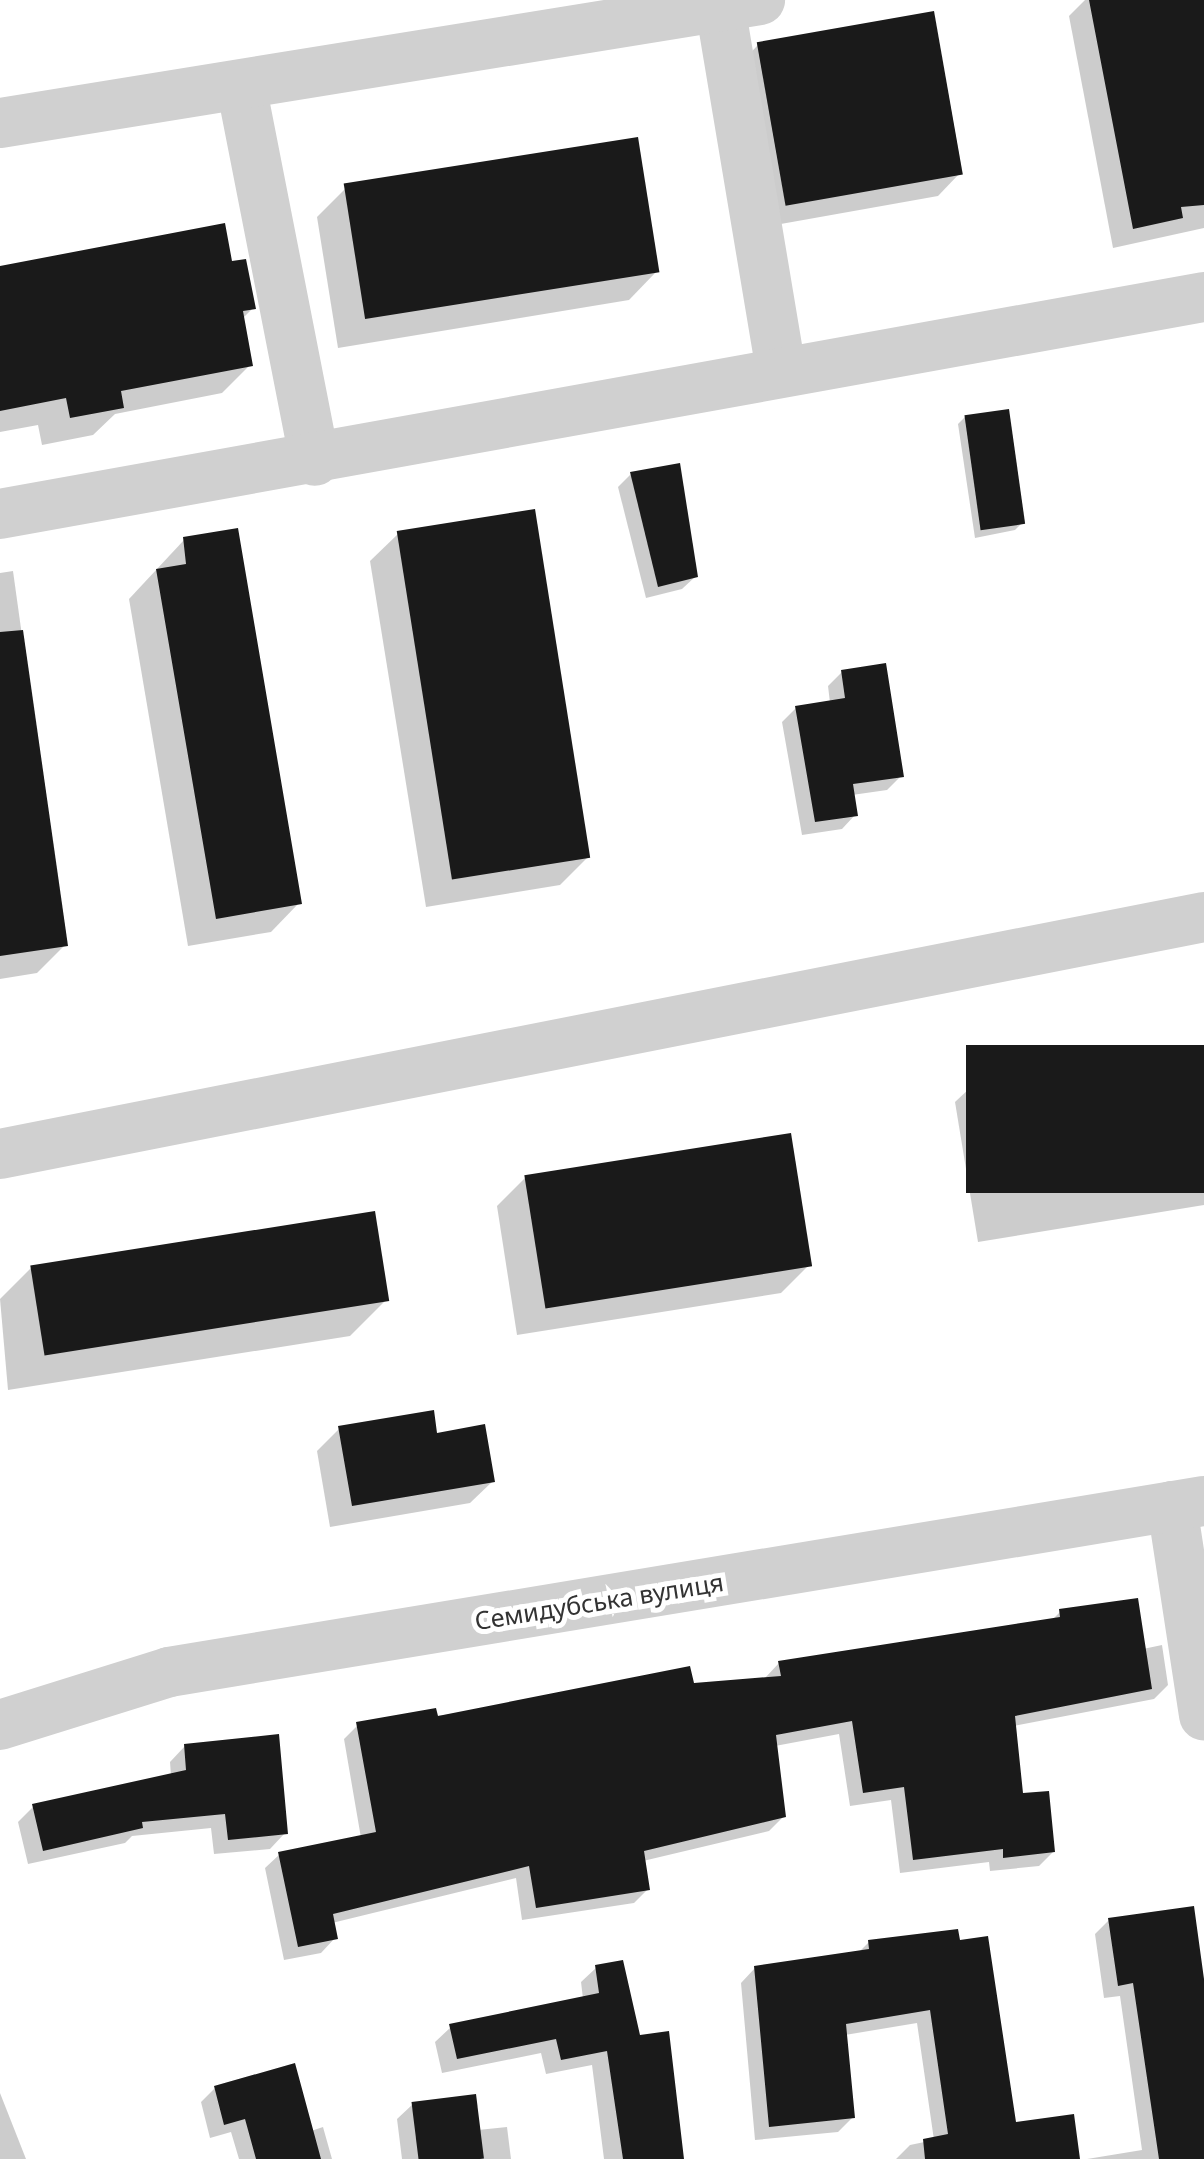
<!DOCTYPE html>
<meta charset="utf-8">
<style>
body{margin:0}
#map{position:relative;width:1204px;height:2159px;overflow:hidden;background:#fff;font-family:"Noto Sans",sans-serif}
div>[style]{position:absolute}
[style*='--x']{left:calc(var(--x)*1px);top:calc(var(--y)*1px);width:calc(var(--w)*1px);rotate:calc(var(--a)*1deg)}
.shadow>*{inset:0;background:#0003}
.building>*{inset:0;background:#1a1a1a;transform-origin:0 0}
.minor>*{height:50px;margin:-25px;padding:0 25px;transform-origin:25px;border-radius:25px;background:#d0d0d0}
span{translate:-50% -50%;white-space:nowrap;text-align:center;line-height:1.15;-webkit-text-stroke:10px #fff;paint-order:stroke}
.street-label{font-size:25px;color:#333}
</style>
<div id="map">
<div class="shadow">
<div style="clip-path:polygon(1085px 0,1204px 0,1204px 228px,1113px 248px,1069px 16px)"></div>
<div style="clip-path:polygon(758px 45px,960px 173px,938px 196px,764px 227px,736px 68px)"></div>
<div style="clip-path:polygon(345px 189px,657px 271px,629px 300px,338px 348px,317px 217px)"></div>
<div style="clip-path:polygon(230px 264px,253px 308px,242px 319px,250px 365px,222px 393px,115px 414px,93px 435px,42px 445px,38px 425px,0 432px,0 269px)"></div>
<div style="clip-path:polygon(965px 417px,1022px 523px,1015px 530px,975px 538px,958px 424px)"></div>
<div style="clip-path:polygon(631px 474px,696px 576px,682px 589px,646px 598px,618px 487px)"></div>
<div style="clip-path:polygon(399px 533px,588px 857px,560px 885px,426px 907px,370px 561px)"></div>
<div style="clip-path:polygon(184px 540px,299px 903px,271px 932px,188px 946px,129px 599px)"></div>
<div style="clip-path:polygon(13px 571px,65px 945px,37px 973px,0 979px,0 573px)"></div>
<div style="clip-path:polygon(842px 672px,901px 776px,887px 790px,852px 795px,855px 815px,842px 829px,802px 835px,782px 722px,796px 708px,830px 703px,828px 686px)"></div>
<div style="clip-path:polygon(1204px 1048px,1204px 1205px,978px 1242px,955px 1102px,971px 1087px)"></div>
<div style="clip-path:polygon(525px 1178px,809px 1265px,781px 1293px,517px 1335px,497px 1206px)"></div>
<div style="clip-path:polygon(31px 1268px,386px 1300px,350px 1336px,8px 1390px,0 1299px)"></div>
<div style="clip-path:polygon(339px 1429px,435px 1436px,493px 1481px,470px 1503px,330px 1527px,317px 1451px)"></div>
<div style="clip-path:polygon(1060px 1612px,1143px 1649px,1162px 1645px,1168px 1685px,1154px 1699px,1014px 1726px,1021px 1796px,1053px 1852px,1039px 1866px,990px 1871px,989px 1862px,900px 1873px,891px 1800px,850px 1806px,839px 1734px,775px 1746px,783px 1817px,769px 1831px,643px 1861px,648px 1889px,634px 1903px,522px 1920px,516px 1878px,332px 1923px,335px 1938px,321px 1953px,284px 1960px,265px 1868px,280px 1854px,361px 1838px,344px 1739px,358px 1725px,765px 1678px,779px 1663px,1051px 1621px)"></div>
<div style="clip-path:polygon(185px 1746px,285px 1833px,270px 1849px,214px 1854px,211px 1828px,132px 1836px,125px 1843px,28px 1864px,18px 1822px,34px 1806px,171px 1776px,170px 1762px)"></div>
<div style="clip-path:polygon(1109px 1920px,1204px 1987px,1204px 2159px,1087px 2159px,1142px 2150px,1120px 1996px,1104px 1998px,1095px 1934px)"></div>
<div style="clip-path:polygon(956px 1932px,1014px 2125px,1078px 2159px,896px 2159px,910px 2145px,934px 2140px,917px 2023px,845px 2035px,853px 2117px,838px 2132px,755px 2140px,741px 1983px,755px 1968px,858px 1953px,869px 1942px)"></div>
<div style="clip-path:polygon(597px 1967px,644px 2159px,604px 2159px,592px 2065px,546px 2074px,541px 2053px,442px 2073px,435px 2042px,451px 2027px,583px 1999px,581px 1982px)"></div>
<div style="clip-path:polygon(215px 2088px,311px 2131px,323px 2127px,332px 2159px,239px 2159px,231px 2132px,210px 2138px,201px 2102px)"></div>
<div style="clip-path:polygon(0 2093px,26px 2159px,0 2159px)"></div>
<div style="clip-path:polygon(413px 2104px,478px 2130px,507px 2127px,511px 2159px,402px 2159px,397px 2119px)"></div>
</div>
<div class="building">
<div style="clip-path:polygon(1089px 0,1204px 0,1204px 205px,1181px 207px,1183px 218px,1133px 229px)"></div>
<div style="left:934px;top:11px;width:166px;height:180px;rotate:80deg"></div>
<div style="left:638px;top:137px;width:137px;height:298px;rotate:81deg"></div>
<div style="clip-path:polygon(225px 223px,232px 261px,246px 259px,256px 309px,243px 311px,253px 366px,121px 391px,124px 408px,70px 418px,66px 398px,0 411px,0 266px)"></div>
<div style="left:1009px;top:409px;width:116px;height:45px;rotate:82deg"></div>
<div style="clip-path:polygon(680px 463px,698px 577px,658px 587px,630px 472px)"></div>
<div style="left:535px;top:509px;width:353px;height:140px;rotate:81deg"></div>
<div style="clip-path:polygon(238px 528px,302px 904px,216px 919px,156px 569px,186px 564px,183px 537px)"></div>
<div style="clip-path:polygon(23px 630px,68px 946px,0 956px,0 632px)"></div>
<div style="clip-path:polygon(886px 663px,904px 777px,853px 784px,858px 816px,815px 822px,795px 706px,845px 698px,841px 670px)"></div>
<div style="left:1204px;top:1045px;width:148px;height:238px;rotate:90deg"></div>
<div style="left:791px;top:1133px;width:135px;height:270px;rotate:81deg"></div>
<div style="left:375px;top:1211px;width:91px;height:349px;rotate:81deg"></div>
<div style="clip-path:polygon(434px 1410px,437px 1433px,485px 1424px,495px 1482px,352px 1506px,338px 1426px)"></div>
<div style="clip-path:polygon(1138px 1598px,1152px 1689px,1015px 1716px,1023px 1793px,1049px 1791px,1055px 1852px,1003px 1858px,1003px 1849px,913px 1860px,904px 1787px,863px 1793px,852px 1721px,776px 1735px,786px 1817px,644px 1851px,650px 1890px,536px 1908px,529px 1866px,333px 1914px,338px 1939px,298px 1947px,278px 1852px,376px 1832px,356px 1722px,436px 1708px,438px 1716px,690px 1666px,694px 1683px,781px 1676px,778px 1661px,1060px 1617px,1059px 1609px)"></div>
<div style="clip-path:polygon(279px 1734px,288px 1834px,228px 1840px,225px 1814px,142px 1822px,143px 1828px,43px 1851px,32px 1804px,186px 1770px,184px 1744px)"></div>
<div style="clip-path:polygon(1194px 1906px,1204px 1979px,1204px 2159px,1159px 2159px,1133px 1983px,1118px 1986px,1108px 1918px)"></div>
<div style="clip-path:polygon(958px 1929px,960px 1940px,988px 1936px,1016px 2122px,1074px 2114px,1080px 2159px,925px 2159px,923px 2139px,948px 2134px,930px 2010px,846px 2024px,855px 2118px,769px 2127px,754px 1966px,869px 1949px,868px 1940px)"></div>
<div style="clip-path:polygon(623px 1960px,640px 2035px,669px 2031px,684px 2159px,623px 2159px,607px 2051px,561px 2060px,556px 2039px,457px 2059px,449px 2024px,599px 1993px,595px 1965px)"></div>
<div style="clip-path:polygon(295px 2063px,321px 2159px,256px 2159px,245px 2119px,224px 2125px,214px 2086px)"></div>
<div style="left:476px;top:2094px;width:65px;height:65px;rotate:83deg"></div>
</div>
<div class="minor">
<div style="--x:720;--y:6;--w:369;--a:80.5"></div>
<div style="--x:241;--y:85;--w:383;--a:78.9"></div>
<div style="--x:0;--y:123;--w:770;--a:-9.19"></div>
<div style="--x:0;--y:514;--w:1223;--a:-10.22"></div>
<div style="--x:0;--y:1154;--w:1227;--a:-11.14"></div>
<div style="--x:1172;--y:1506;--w:212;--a:81.3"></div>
<div style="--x:0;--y:1725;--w:177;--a:-17.4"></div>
<div style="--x:169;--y:1672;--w:1049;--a:-9.38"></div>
</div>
<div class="street-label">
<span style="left:599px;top:1601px;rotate:-9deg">Семидубська вулиця</span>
</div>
</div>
